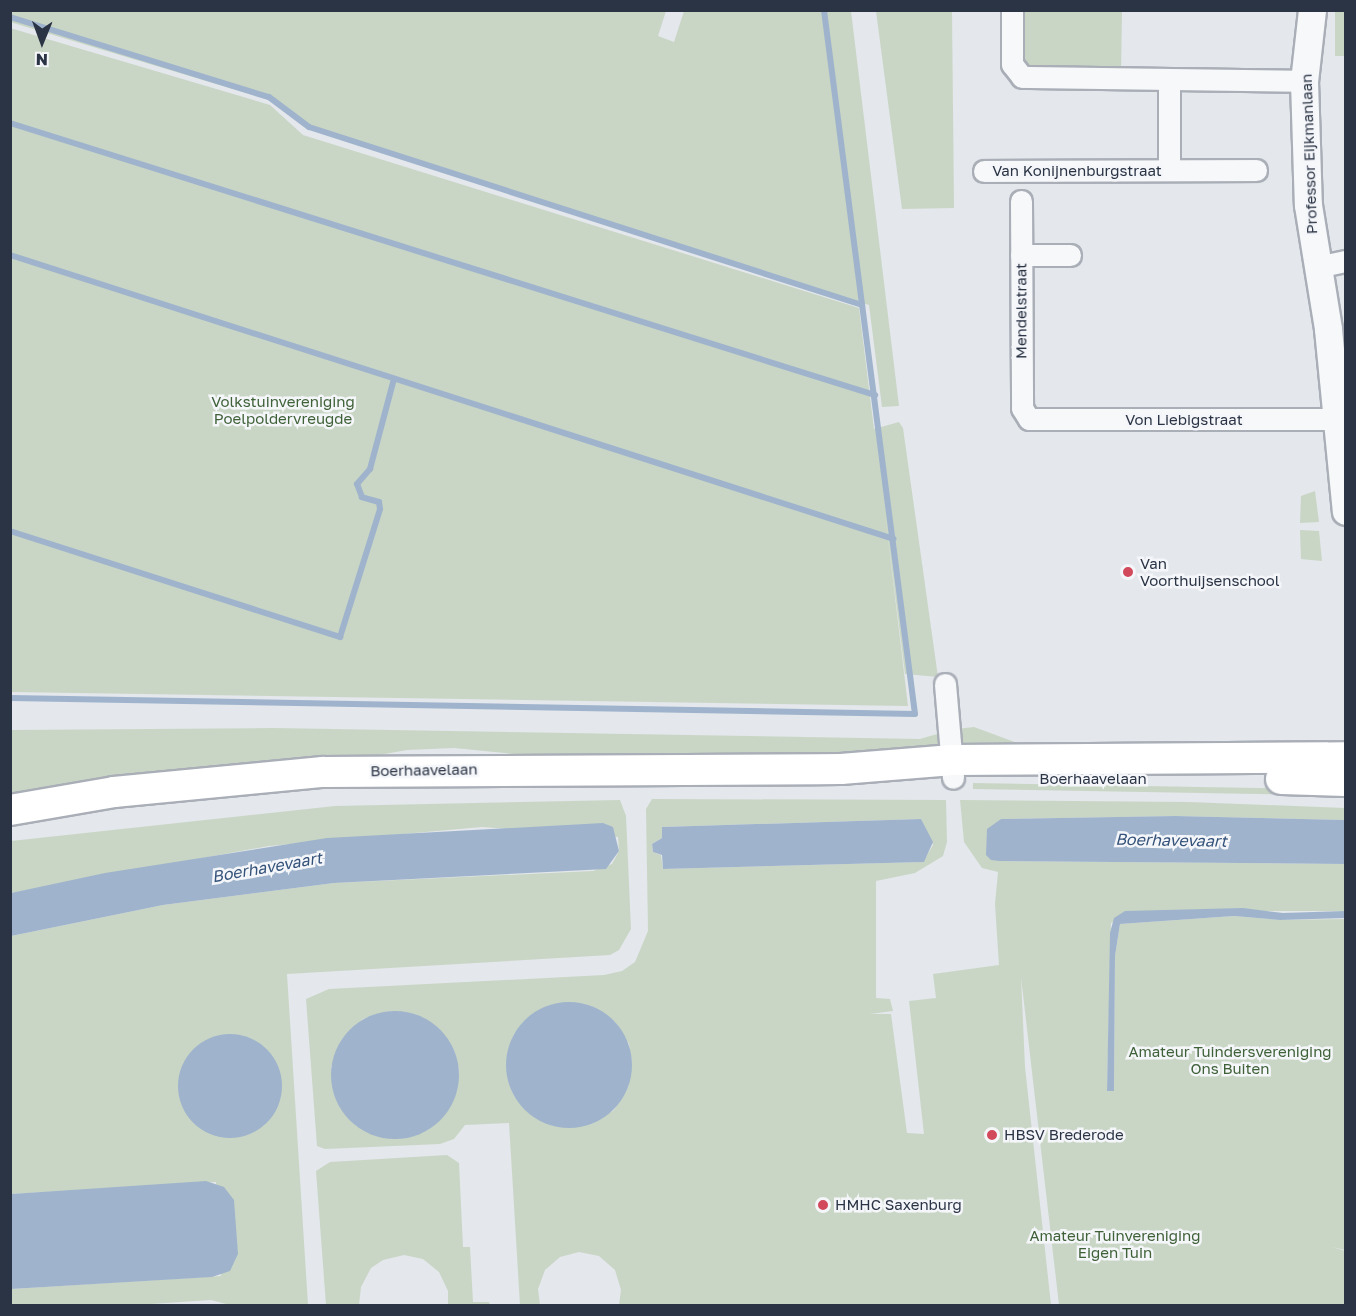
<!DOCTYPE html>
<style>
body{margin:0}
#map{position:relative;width:1356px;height:1316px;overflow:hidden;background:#e4e7ec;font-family:"Golos Text",sans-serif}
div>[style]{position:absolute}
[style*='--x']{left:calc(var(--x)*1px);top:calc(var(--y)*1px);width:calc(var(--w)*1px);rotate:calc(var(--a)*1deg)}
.green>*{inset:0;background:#c9d6c5;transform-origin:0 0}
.water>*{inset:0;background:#9fb4cc}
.round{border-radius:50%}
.stream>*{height:6px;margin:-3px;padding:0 3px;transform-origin:3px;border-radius:3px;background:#9fb4cc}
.roads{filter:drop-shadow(2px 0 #a9aeb7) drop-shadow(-2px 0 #a9aeb7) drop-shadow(0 2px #a9aeb7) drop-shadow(0 -2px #a9aeb7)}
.minor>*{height:21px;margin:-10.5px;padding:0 10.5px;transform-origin:10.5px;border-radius:10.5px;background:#f7f8fa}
.tertiary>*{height:27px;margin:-13.5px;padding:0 13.5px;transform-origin:13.5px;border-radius:13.5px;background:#f7f8fa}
.secondary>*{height:30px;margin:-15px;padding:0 15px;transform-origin:15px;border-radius:15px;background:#fff}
.dots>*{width:16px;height:16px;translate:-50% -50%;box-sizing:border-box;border:3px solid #f4f6f9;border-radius:50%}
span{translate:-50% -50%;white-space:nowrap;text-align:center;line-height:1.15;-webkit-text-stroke:5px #f4f6f9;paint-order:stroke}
.street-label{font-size:15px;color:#2b3445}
.park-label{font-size:15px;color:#3f6138}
.poi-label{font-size:15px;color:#2b3445}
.left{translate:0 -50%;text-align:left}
.water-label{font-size:16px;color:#34527a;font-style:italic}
.frame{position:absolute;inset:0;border:12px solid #2b3445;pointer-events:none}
.north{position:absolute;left:12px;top:12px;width:60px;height:60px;-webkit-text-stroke:4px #f4f6f9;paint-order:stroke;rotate:181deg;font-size:16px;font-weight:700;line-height:24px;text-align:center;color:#2b3445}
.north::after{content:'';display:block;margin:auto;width:21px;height:27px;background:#2b3445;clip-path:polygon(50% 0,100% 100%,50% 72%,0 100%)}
</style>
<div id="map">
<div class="green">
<div style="clip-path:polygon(666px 11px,658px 36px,674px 42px,684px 11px,851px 11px,899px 406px,882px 407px,869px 305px,313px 129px,283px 104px,10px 22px,11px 10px)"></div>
<div style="clip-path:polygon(876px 11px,952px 11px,954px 208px,902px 209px)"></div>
<div style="clip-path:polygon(1019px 11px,1122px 11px,1121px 72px,1035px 72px,1024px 65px,1019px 57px)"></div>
<div style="left:1335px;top:11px;width:10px;height:45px"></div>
<div style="clip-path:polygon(10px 28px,270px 105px,303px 135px,859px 308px,874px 429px,899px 422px,903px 428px,938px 677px,905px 674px,884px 504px,908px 706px,11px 692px)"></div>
<div style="clip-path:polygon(1315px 491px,1319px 522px,1300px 523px,1301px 496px)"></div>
<div style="clip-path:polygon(1300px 530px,1319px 531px,1322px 561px,1301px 559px)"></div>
<div style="clip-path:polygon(974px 727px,1020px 744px,1030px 746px,972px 756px,959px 743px,957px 729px)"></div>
<div style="clip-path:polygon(273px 728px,920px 739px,944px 732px,945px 746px,808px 759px,524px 755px,454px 748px,407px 750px,362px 758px,11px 796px,11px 730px)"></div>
<div style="left:973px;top:783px;width:343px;height:6px;rotate:1deg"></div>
<div style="clip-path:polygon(evenodd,652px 799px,946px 800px,947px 842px,943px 856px,915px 873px,876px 881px,876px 998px,890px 999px,893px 1011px,870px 1014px,891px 1014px,907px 1133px,924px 1134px,909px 1001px,936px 998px,933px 974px,999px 965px,995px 904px,998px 872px,982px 868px,964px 842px,960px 800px,1189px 802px,1345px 808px,1345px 820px,1175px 816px,1001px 819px,987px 843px,987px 855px,999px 861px,1345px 864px,1345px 911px,1136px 911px,1111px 923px,1107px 1091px,1114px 1091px,1115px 956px,1120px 924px,1234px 916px,1280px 920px,1345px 919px,1345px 1250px,1332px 1247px,1345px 1251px,1345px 1305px,1059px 1305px,1021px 977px,1025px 1067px,1051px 1305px,619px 1305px,621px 1290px,615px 1270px,599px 1256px,579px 1252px,560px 1257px,545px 1270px,538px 1289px,540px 1305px,520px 1305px,509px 1123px,465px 1125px,454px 1139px,440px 1144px,325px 1149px,317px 1146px,306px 999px,329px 989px,604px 975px,622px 971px,635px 962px,648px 931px,646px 809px,652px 799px,921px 819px,933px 845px,923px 862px,663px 869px,661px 855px,653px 852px,652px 844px,662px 838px,662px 827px,921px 819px,652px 799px,577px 1003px,593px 1007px,615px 1022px,629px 1044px,632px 1062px,628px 1087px,614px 1110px,592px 1124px,559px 1127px,530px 1114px,514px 1096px,508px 1081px,507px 1057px,514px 1034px,530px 1016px,551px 1005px,577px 1003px,652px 799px,390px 1011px,409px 1013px,436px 1026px,454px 1050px,459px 1070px,457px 1090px,449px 1108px,428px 1130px,356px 1125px,335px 1096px,331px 1067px,342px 1039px,363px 1019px,390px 1011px)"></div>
<div style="clip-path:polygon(620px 800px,626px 816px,631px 929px,619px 950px,610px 955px,287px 974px,308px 1305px,230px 1305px,211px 1300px,121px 1306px,11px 1305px,11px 1289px,221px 1276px,216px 1182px,11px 1194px,11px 936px,163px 905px,334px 883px,593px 871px,612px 864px,619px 851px,618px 837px,482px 827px,269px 846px,11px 893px,11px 841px,335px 806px)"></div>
<div style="clip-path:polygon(447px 1155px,459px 1163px,463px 1247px,470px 1247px,473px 1302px,489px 1302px,490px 1305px,448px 1305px,448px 1291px,439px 1272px,423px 1259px,404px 1255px,383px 1260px,371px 1268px,361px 1287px,359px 1305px,326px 1305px,316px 1171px,330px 1162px)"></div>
</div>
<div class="water">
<div style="clip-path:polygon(1175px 816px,1345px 820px,1345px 864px,999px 861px,991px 860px,986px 855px,987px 829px,1001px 819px)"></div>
<div style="clip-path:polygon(921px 819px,933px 842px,924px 862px,663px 869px,662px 855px,653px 852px,652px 844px,662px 838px,662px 827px)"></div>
<div style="clip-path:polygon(603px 823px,613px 827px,619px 851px,606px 869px,334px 883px,163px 905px,11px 936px,11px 893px,105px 873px,327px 838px)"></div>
<div style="clip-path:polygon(1243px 908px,1283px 913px,1345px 911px,1345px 918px,1280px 920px,1234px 916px,1120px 924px,1115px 956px,1114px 1091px,1107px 1091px,1110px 933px,1114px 918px,1125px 911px)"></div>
<div class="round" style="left:506px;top:1002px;width:126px;height:126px"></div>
<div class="round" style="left:331px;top:1011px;width:128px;height:128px"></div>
<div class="round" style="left:178px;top:1034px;width:104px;height:104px"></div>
<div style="clip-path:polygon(206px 1181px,224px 1187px,234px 1200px,238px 1254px,230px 1271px,212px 1277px,11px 1289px,11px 1194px)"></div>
</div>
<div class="stream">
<div style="--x:10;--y:17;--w:271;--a:17.2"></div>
<div style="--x:269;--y:97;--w:50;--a:36.9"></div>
<div style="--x:309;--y:127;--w:581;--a:17.84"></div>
<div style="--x:10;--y:123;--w:907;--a:17.46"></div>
<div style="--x:10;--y:255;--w:928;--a:17.81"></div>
<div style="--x:10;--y:531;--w:347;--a:17.8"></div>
<div style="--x:340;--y:637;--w:134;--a:-72.6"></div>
<div style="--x:380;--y:509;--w:7;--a:-98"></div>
<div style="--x:379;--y:502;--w:18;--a:-164"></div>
<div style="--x:362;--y:497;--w:14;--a:-111"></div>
<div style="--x:357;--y:484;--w:20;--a:-49"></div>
<div style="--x:370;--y:469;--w:93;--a:-75.1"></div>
<div style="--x:10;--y:698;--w:905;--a:1.01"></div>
<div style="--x:915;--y:714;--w:710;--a:-97.37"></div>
</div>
<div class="roads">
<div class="minor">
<div style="--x:1012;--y:10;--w:54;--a:90"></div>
<div style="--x:1012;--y:64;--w:16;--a:52"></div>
<div style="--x:1022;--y:77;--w:282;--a:0.8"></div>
<div style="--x:1169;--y:80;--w:90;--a:90"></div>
<div style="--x:984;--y:171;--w:272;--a:-0.2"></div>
<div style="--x:1021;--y:201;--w:207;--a:89.7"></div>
<div style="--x:1022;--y:408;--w:13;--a:58"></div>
<div style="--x:1029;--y:419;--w:310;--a:0"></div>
<div style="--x:1021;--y:255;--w:49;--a:0"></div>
<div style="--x:1317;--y:267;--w:30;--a:-12"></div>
<div style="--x:945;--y:684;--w:94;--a:85.1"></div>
</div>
<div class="tertiary">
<div style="--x:1312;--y:10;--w:71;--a:96.4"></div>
<div style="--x:1304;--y:81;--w:124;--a:88.2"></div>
<div style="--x:1308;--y:205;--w:126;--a:80.8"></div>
<div style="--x:1328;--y:329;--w:183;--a:84.4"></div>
</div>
<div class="secondary">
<div style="--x:1281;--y:779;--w:65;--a:1.8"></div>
<div style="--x:10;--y:810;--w:106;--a:-9.8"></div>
<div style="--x:114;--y:792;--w:210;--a:-5.5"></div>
<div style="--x:323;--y:772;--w:518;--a:-0.33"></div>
<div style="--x:841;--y:769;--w:112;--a:-4.6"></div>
<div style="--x:953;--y:760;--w:393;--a:-0.4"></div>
</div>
</div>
<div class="dots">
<div style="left:1128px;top:572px;background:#d1495b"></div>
<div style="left:992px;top:1135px;background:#d1495b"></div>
<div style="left:823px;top:1205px;background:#d1495b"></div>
</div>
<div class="street-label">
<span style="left:1309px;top:154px;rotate:-92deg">Professor Eijkmanlaan</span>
<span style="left:1077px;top:171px">Van Konijnenburgstraat</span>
<span style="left:1021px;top:311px;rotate:-90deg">Mendelstraat</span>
<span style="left:1184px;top:420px">Von Liebigstraat</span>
<span style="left:424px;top:770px;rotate:-1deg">Boerhaavelaan</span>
<span style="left:1093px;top:779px">Boerhaavelaan</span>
</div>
<div class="park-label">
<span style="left:283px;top:410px">Volkstuinvereniging<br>Poelpoldervreugde</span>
<span style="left:1230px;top:1060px">Amateur Tuindersvereniging<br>Ons Buiten</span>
<span style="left:1115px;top:1244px">Amateur Tuinvereniging<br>Eigen Tuin</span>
</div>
<div class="poi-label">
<span class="left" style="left:1140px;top:572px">Van<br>Voorthuijsenschool</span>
<span class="left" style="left:1004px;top:1135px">HBSV Brederode</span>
<span class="left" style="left:835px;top:1205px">HMHC Saxenburg</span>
</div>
<div class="water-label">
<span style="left:1171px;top:840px;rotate:1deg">Boerhavevaart</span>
<span style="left:267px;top:867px;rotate:-10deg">Boerhavevaart</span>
</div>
<div class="frame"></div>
<div class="north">N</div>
</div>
